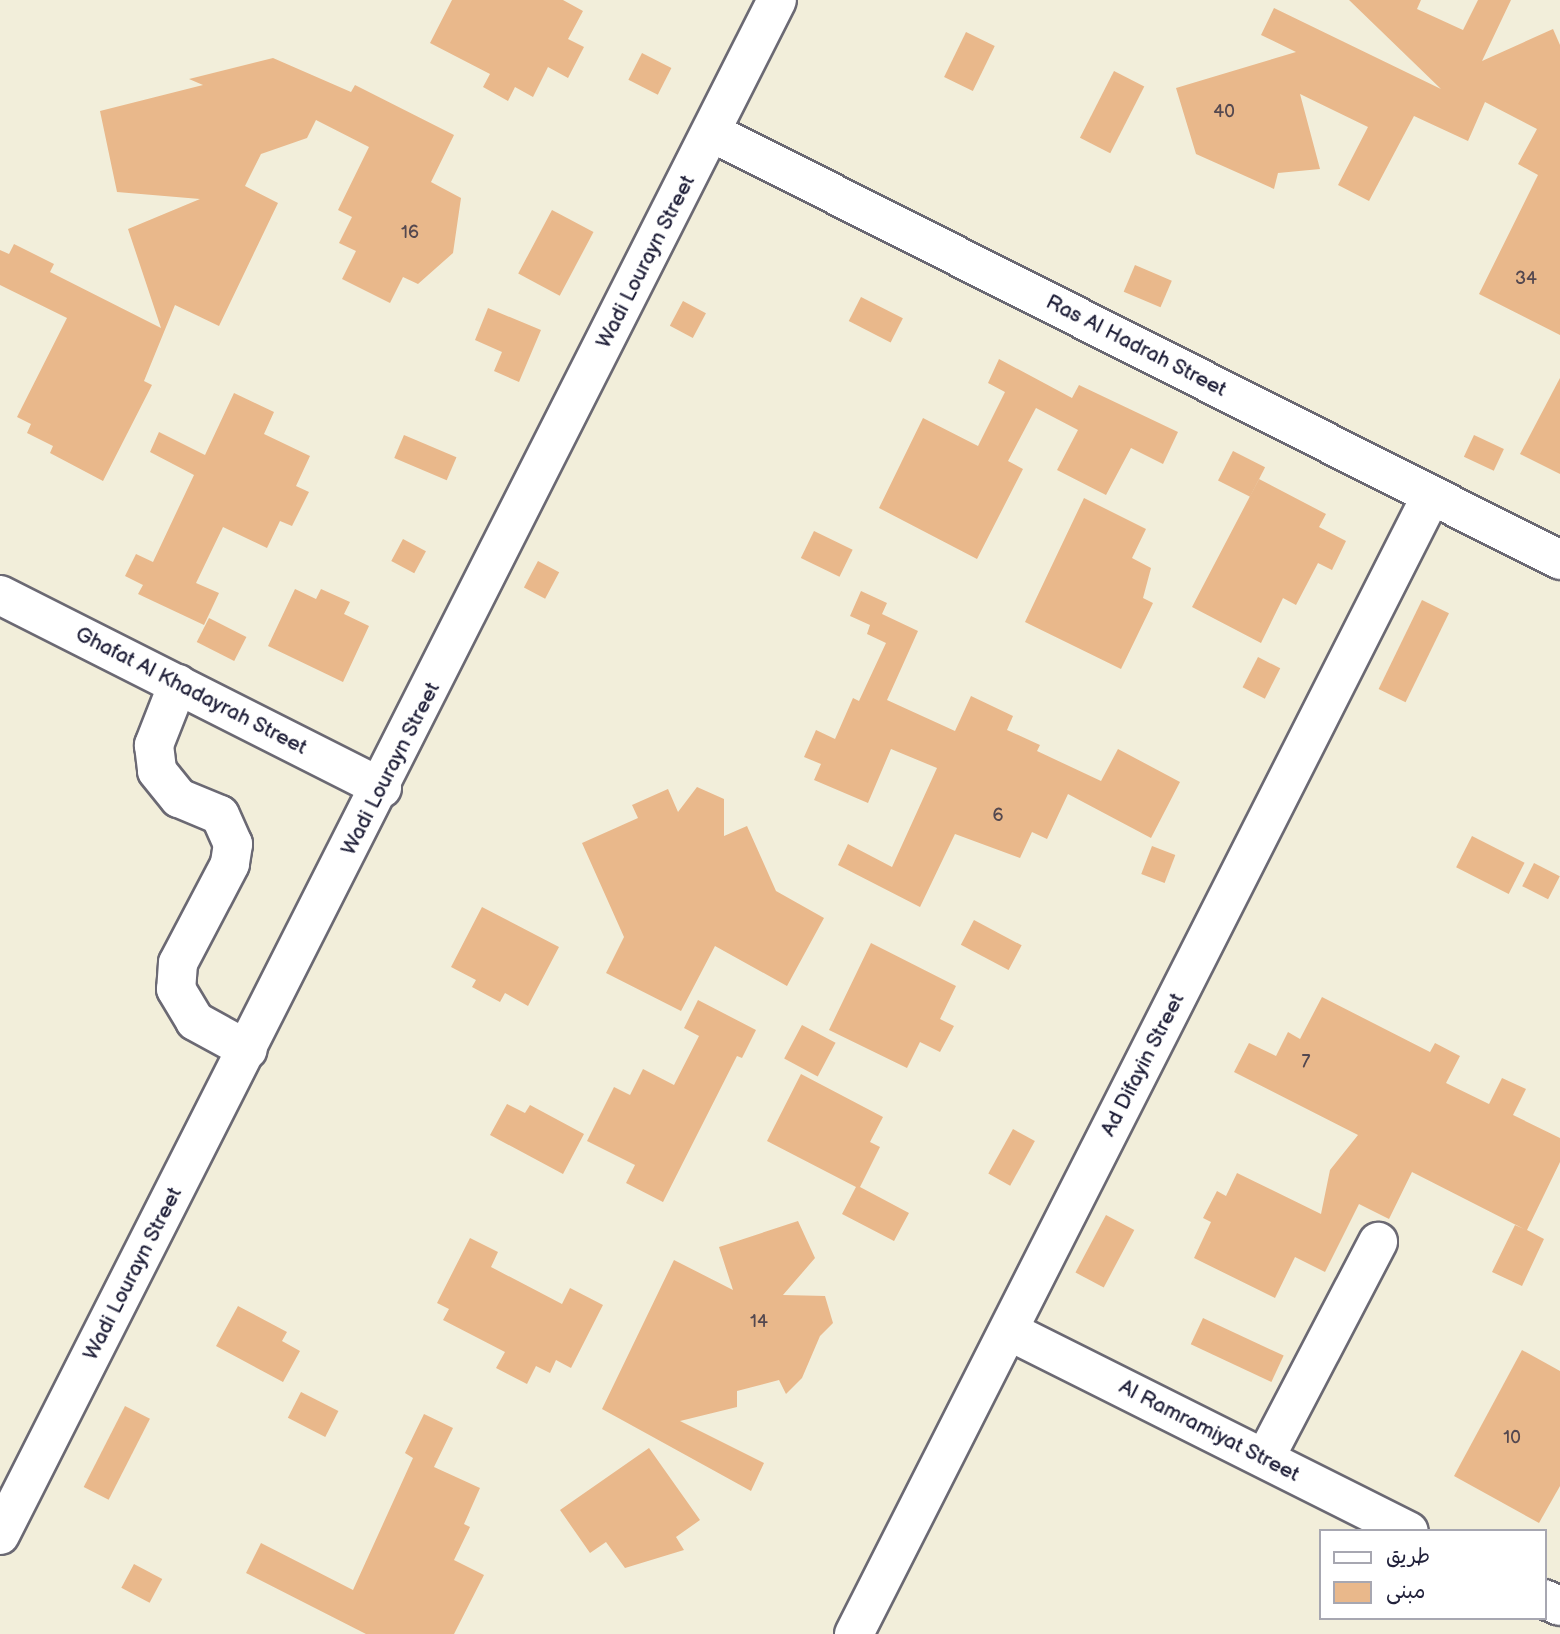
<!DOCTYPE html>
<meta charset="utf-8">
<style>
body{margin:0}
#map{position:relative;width:1560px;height:1634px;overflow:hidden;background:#f2eeda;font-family:"Balsamiq Sans","Playpen Sans Arabic",sans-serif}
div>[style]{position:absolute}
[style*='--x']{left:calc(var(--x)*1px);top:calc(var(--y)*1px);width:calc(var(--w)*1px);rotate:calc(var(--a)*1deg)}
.building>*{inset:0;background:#e9b88b;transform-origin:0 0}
.roads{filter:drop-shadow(2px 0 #6b6973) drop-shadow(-2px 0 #6b6973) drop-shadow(0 2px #6b6973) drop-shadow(0 -2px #6b6973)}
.minor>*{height:38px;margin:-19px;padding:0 19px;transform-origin:19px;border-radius:19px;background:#fff}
span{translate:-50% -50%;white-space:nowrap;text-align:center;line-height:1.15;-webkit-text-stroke:6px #fff;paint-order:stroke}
.number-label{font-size:18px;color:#54484f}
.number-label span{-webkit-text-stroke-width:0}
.street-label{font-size:21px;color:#22223b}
.legend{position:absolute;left:1319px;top:1529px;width:228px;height:91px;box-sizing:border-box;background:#fff;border:2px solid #a7a7b1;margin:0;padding:9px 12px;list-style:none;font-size:21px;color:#22223b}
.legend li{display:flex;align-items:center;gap:14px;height:35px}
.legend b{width:35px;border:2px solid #a7a7b1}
</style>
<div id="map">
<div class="building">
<div style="clip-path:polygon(452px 0,563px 0,583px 11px,568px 39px,584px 47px,568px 78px,548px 67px,533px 97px,515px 87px,508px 101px,483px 87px,490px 74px,430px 43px)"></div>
<div style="clip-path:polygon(1349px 0,1421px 0,1417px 9px,1463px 30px,1478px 0,1511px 0,1482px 61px,1553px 29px,1560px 45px,1560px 335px,1479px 294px,1538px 175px,1518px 164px,1537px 129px,1485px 102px,1468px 141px,1414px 116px,1369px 201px,1338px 185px,1368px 127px,1300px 94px,1320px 169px,1278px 173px,1274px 189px,1196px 154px,1176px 88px,1296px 52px,1261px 35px,1274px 8px,1441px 89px)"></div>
<div style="left:966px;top:32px;width:32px;height:50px;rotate:26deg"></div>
<div style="left:642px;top:53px;width:33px;height:30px;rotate:27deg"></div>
<div style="clip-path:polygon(273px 58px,351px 92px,355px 85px,454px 135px,431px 182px,461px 198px,453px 253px,418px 284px,403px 277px,390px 303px,342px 279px,356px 251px,339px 243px,352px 217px,338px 210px,369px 147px,316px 120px,307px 138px,261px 154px,245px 186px,278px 203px,219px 326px,175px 305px,144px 381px,152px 385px,103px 481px,50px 453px,53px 446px,27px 433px,31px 424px,17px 417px,67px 318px,0 285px,0 250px,9px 254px,14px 244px,54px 264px,50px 272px,161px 328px,128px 229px,200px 199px,117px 192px,100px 111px,203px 85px,189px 79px)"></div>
<div style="left:1114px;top:71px;width:34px;height:75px;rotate:27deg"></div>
<div style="left:552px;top:210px;width:47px;height:72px;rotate:28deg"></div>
<div style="left:1135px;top:265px;width:40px;height:29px;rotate:23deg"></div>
<div style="left:861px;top:297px;width:47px;height:27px;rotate:27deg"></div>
<div style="left:683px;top:301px;width:26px;height:28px;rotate:28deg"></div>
<div style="clip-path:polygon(488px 308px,541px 330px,519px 382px,494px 371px,502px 352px,475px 340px)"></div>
<div style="clip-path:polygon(999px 359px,1072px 398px,1079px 385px,1178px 432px,1163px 464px,1131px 448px,1106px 495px,1057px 470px,1078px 430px,1036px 408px,1008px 461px,1023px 469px,977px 559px,879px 508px,923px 418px,978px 446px,1005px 392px,988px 383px)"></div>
<div style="clip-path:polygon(1560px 378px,1560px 474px,1520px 454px)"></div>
<div style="clip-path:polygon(234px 393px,274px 412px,264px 434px,310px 456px,296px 486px,309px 492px,292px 526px,280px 521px,267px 548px,223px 527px,196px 583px,219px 593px,204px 625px,138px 594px,143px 585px,125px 576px,136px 554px,153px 562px,194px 475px,150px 452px,159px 432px,205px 455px)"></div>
<div style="left:404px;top:435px;width:57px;height:25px;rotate:23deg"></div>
<div style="left:1474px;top:435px;width:33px;height:24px;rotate:25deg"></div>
<div style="left:1233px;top:451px;width:36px;height:33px;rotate:27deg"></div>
<div style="clip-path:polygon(1259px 479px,1326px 514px,1319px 527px,1346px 541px,1332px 570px,1318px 563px,1296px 605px,1283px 598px,1261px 643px,1192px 607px)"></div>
<div style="clip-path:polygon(1084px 498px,1146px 529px,1132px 558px,1151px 568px,1143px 598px,1153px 603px,1121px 669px,1025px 622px)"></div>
<div style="left:814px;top:531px;width:43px;height:30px;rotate:26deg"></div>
<div style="left:403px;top:539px;width:26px;height:25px;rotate:28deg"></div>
<div style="left:538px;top:561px;width:24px;height:30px;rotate:28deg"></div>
<div style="clip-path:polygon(295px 589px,316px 599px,321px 589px,350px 602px,344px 614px,369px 626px,343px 682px,268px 646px)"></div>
<div style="clip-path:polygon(861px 591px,887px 603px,882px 614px,918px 631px,887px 700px,955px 731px,971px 696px,1013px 716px,1007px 730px,1040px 745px,1037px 751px,1101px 781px,1118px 749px,1180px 782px,1151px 838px,1068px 794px,1047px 839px,1032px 832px,1020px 858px,955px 834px,920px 907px,838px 865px,848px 844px,892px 867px,937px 768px,891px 749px,868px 803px,814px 780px,821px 764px,804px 757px,816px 730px,835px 739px,853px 698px,859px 701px,886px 643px,867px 634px,870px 625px,850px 616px)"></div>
<div style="left:1422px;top:600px;width:30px;height:99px;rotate:26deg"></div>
<div style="left:209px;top:618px;width:42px;height:27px;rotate:27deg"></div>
<div style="left:1258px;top:657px;width:25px;height:34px;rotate:27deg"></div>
<div style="clip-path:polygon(697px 787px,724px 799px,724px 836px,747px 826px,776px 891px,824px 918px,787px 986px,715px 946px,681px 1011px,606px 973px,624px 937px,582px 843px,638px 818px,632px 805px,668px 789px,678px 812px)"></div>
<div style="left:1472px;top:836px;width:59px;height:35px;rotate:27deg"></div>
<div style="left:1152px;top:846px;width:25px;height:30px;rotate:21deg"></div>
<div style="left:1534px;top:863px;width:29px;height:26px;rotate:27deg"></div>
<div style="clip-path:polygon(482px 907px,559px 947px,528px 1006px,505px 993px,500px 1002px,472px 987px,476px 980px,451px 967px)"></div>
<div style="left:974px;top:920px;width:54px;height:28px;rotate:28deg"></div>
<div style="clip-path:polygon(871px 943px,956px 986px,940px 1019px,954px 1026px,940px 1052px,920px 1042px,907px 1068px,829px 1030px)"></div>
<div style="clip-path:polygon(1322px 997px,1430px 1052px,1435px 1043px,1460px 1056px,1446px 1083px,1489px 1104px,1502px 1078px,1526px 1089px,1513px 1115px,1560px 1138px,1560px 1162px,1527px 1230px,1544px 1239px,1522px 1286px,1492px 1272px,1515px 1225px,1524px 1229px,1412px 1172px,1389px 1219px,1359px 1204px,1325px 1272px,1295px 1257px,1275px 1298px,1194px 1258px,1211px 1222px,1203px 1218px,1217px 1191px,1226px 1196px,1237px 1173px,1321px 1214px,1330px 1170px,1358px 1135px,1234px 1072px,1249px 1043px,1276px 1056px,1288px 1032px,1300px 1039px)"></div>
<div style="clip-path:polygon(698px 1000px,756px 1030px,742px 1058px,737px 1056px,663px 1202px,626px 1183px,635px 1165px,587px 1141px,614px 1087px,630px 1095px,643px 1069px,674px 1085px,699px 1036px,684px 1028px)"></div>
<div style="left:802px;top:1025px;width:38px;height:38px;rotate:28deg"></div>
<div style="clip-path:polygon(801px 1074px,883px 1117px,870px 1142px,880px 1147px,860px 1187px,909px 1213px,894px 1241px,842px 1214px,856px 1187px,767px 1141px)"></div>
<div style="clip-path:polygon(507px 1104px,525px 1113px,530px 1105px,584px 1134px,563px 1174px,490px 1135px)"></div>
<div style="left:1013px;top:1129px;width:25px;height:51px;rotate:29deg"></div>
<div style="left:1106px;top:1215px;width:32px;height:65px;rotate:28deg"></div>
<div style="clip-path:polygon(798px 1221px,815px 1258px,783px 1295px,825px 1296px,833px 1323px,820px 1336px,802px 1378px,786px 1394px,779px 1380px,737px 1391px,737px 1407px,680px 1421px,764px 1463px,751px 1491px,602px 1409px,674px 1260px,733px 1290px,719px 1247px)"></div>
<div style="clip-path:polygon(470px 1238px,498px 1252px,491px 1267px,562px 1304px,570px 1288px,603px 1305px,571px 1368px,556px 1360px,550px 1373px,536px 1366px,527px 1384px,496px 1368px,505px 1352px,443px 1320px,449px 1309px,437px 1303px)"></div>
<div style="clip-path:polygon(238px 1306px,287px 1332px,282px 1341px,300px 1351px,283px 1382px,216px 1346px)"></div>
<div style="left:1203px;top:1318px;width:89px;height:29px;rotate:25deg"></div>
<div style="clip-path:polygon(1522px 1350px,1560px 1371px,1560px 1486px,1539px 1523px,1454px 1476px)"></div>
<div style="left:301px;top:1392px;width:42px;height:29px;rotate:27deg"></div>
<div style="left:125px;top:1406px;width:28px;height:91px;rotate:27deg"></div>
<div style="clip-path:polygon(424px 1414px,453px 1428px,434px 1467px,480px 1488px,464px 1524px,470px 1527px,454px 1560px,484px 1575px,454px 1634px,366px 1634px,246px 1573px,261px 1543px,353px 1590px,413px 1458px,405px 1453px)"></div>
<div style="clip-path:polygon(649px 1448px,700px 1520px,676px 1537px,684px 1550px,625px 1568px,606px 1542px,590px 1553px,560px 1510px)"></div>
<div style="left:134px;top:1564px;width:32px;height:27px;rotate:28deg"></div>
</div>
<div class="roads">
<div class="minor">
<div style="--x:711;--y:132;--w:951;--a:26.75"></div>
<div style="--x:0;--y:595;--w:428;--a:26.8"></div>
<div style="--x:178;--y:684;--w:66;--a:111.5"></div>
<div style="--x:154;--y:745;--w:26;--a:83"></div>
<div style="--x:157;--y:771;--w:35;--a:51"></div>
<div style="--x:179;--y:798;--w:44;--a:22.5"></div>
<div style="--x:220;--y:815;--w:32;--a:66"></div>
<div style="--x:233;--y:844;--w:20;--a:99"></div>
<div style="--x:230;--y:864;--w:112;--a:117.7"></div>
<div style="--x:178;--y:963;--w:26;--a:94"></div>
<div style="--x:176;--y:989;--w:37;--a:59"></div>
<div style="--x:195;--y:1021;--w:60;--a:28.7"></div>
<div style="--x:1009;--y:1331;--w:447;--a:26.6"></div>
<div style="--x:1265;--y:1458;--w:244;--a:-62.4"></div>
<div style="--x:0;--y:1535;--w:1720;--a:-63.15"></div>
<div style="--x:1544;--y:1599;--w:17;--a:24"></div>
<div style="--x:854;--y:1634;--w:1276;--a:-63.11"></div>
</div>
</div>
<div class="number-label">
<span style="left:1224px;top:112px">40</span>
<span style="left:410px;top:233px">16</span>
<span style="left:1526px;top:279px">34</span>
<span style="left:998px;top:816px">6</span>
<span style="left:1306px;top:1062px">7</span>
<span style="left:759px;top:1322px">14</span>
<span style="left:1512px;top:1438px">10</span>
</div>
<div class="street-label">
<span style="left:646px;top:262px;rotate:-63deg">Wadi Lourayn Street</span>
<span style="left:1136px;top:346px;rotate:27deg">Ras Al Hadrah Street</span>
<span style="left:191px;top:691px;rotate:27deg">Ghafat Al Khadayrah Street</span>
<span style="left:391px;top:769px;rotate:-63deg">Wadi Lourayn Street</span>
<span style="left:1143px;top:1065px;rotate:-63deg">Ad Difayin Street</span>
<span style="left:133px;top:1274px;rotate:-63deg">Wadi Lourayn Street</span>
<span style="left:1209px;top:1431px;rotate:27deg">Al Ramramiyat Street</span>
</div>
<ul class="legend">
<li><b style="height:9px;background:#fff"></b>طريق</li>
<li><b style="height:19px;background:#e9b88b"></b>مبنى</li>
</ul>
</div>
